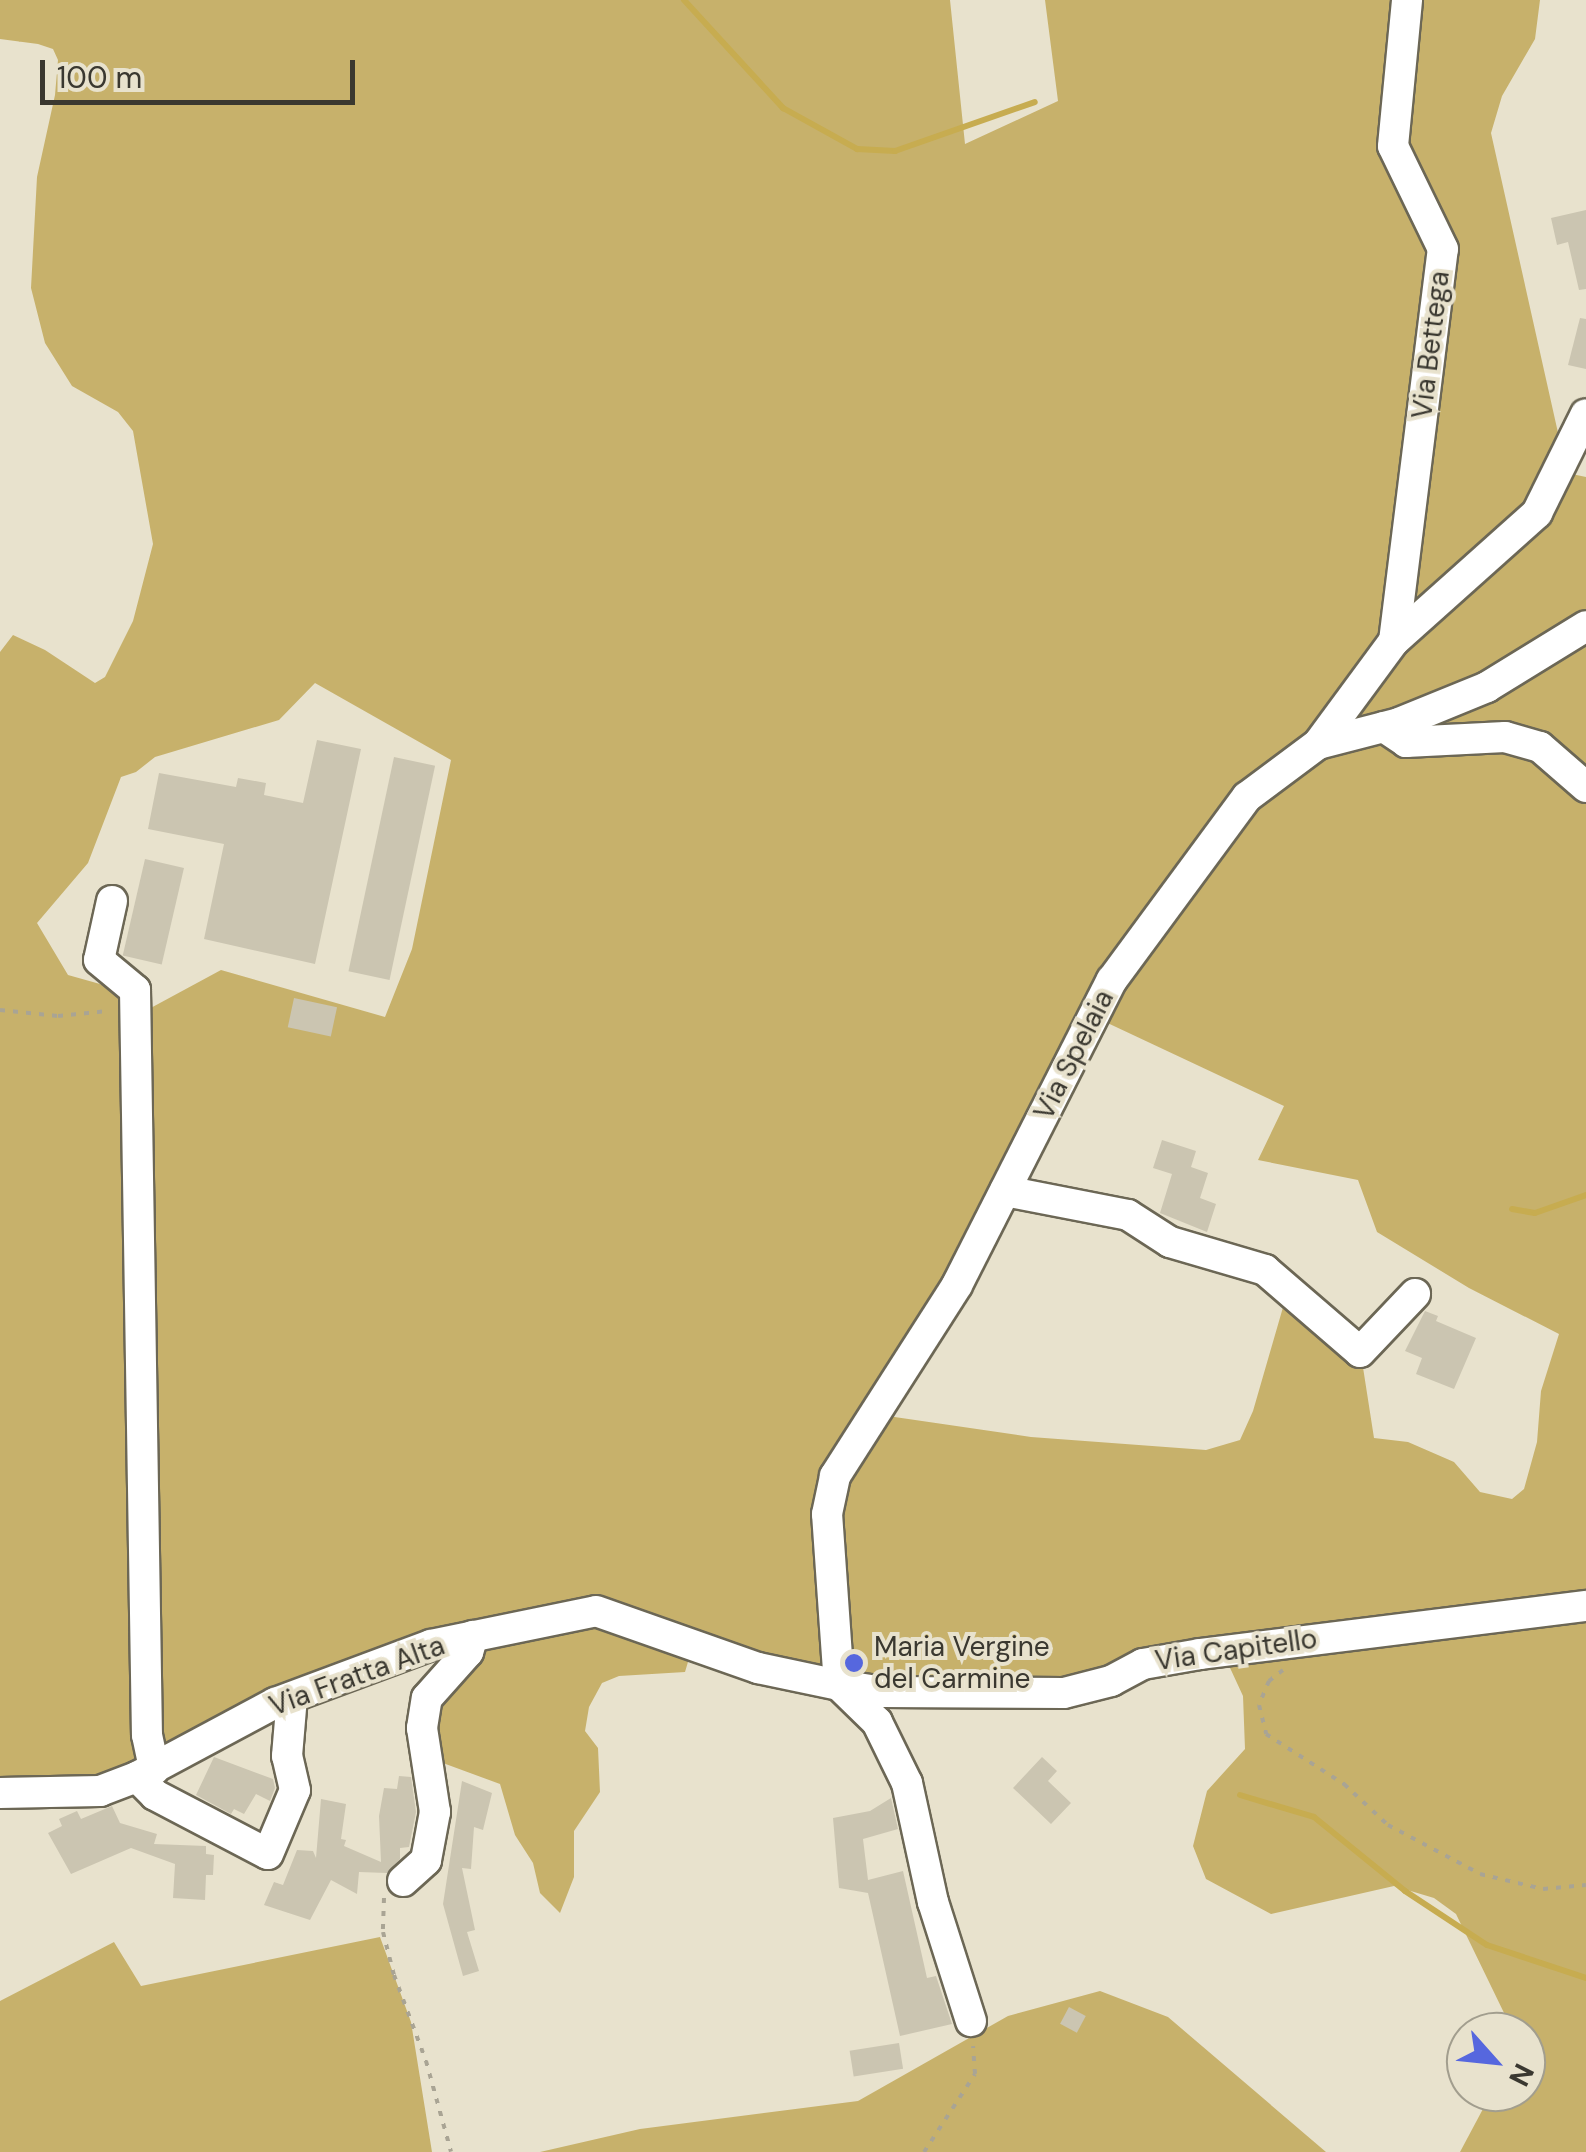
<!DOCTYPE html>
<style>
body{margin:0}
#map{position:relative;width:1586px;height:2152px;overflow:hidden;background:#e8e2cd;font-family:"DM Sans",sans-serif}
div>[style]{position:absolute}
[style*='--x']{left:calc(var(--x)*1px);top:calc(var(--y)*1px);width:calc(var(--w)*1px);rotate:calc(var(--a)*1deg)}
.green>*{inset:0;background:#c7b16b}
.stream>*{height:6px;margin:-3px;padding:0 3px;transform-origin:3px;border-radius:3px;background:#c7ac50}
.building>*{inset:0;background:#cbc5b1;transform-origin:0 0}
.path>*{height:4px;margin-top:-2px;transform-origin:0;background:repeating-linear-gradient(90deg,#a9a494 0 5px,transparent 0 13px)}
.roads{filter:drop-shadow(2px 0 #6c6755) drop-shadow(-2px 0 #6c6755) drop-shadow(0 2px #6c6755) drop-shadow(0 -2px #6c6755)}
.minor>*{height:30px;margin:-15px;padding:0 15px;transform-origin:15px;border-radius:15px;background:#fff}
.dots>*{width:28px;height:28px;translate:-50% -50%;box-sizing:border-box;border:5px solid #e8e2cd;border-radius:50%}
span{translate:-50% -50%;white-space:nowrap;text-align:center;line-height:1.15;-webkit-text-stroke:8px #e8e2cd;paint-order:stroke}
.street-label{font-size:28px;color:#3a3830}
.poi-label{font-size:28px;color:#3a3830}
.left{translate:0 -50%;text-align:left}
.north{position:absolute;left:1446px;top:2012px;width:100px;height:100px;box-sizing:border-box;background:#e8e2cd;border:2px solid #a29e8e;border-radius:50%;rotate:117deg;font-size:28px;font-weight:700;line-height:40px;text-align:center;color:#3a3830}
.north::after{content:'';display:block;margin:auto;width:35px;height:45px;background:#5667de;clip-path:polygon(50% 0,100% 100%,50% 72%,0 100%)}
.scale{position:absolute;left:40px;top:60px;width:315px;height:45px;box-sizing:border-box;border:5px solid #3a3830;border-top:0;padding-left:12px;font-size:30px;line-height:35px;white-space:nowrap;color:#3a3830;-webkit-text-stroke:8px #e8e2cd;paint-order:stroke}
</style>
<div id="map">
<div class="green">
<div style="clip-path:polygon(evenodd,0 0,950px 0,965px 144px,1058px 101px,1045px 0,1540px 0,1535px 39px,1502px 96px,1491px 133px,1567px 473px,1586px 477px,1586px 2152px,1460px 2152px,1492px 2092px,1526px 2092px,1526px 2032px,1503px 2032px,1506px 2017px,1456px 1914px,1434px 1898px,1394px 1886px,1271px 1914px,1206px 1879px,1193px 1846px,1207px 1791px,1245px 1749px,1243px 1696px,1225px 1657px,1068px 1691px,835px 1684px,693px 1645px,685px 1672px,619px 1676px,602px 1683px,589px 1707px,585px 1731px,598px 1748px,600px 1792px,574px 1831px,574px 1877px,560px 1913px,540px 1893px,533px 1863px,515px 1835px,500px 1784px,432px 1759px,447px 1651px,99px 1788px,0 1796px,0 652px,13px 635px,45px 650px,95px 683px,105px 677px,133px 621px,153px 544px,133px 431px,118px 412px,72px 386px,45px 343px,31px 288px,37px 177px,55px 95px,58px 60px,53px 49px,38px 44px,0 39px,0 0,315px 683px,451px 760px,412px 949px,385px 1017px,221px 970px,147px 1010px,100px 984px,68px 975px,37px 923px,88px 863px,121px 777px,136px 772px,155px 757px,279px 720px,315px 683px,0 0,1099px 1019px,1284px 1106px,1258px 1160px,1358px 1180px,1377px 1232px,1469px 1288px,1559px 1334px,1541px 1391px,1537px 1442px,1524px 1489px,1512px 1499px,1480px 1492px,1454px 1462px,1408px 1442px,1374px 1438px,1362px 1361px,1288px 1290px,1253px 1411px,1240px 1440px,1206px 1450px,1031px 1437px,874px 1414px,1099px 1019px)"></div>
<div style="clip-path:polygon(380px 1937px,411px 2022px,432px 2152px,0 2152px,0 2001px,114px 1942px,141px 1986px)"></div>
<div style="clip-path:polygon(1100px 1991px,1168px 2017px,1326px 2152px,540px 2152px,640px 2129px,858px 2101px,1008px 2016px)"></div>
</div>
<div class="stream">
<div style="--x:684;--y:0;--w:147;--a:47.5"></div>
<div style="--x:783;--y:108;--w:85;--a:29"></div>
<div style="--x:857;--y:149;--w:38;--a:3"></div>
<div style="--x:895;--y:151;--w:148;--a:-19.3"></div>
<div style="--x:1512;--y:1209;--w:23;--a:10"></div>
<div style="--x:1535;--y:1213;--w:54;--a:-19.4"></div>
<div style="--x:1240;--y:1795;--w:77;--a:16.6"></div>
<div style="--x:1314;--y:1817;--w:117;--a:39.1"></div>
<div style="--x:1405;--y:1891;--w:98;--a:33.4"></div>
<div style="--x:1487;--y:1945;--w:104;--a:18.4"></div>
</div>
<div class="building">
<div style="clip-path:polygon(1586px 210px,1586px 289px,1579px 290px,1568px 242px,1557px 245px,1551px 218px)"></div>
<div style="clip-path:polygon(1580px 318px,1586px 319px,1586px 369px,1568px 365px)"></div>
<div style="clip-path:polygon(317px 740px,361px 749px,315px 964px,204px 939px,224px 844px,148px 829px,159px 773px,236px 787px,238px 778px,266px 783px,264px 795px,303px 803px)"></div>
<div style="left:394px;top:757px;width:42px;height:219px;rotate:12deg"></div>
<div style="left:145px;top:859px;width:40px;height:99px;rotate:13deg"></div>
<div style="left:294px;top:998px;width:44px;height:30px;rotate:12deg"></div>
<div style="clip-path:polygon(1162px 1140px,1196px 1151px,1191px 1167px,1208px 1173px,1200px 1198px,1216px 1204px,1207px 1232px,1160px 1213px,1172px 1174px,1153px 1168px)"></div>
<div style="clip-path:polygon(1425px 1311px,1438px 1316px,1436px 1321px,1476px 1338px,1454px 1389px,1416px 1374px,1422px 1358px,1405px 1351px)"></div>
<div style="clip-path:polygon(214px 1757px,273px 1779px,275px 1788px,270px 1801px,256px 1794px,244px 1814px,234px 1809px,231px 1814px,196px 1795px)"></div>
<div style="clip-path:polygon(1042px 1757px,1057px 1771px,1048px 1781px,1071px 1803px,1051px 1824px,1013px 1788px)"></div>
<div style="clip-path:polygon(399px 1776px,411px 1777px,416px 1812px,409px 1847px,400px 1848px,400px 1859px,387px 1873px,359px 1872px,357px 1894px,331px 1880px,310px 1920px,264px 1905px,274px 1882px,283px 1885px,297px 1850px,313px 1851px,316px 1858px,321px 1799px,346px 1804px,341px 1839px,346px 1840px,344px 1846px,381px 1862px,379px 1816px,384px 1788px,397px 1789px)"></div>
<div style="clip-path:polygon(462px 1781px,492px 1793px,483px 1830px,474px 1827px,471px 1869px,462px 1868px,475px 1930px,467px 1932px,479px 1971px,463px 1976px,443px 1904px)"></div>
<div style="clip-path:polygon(891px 1798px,898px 1829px,863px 1839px,868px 1880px,903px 1871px,927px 1978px,936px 1976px,952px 2024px,900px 2036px,868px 1893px,839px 1888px,833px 1818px,870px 1811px)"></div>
<div style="clip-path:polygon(112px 1806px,120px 1823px,157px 1834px,154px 1844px,206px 1846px,206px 1854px,214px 1855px,213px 1875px,206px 1875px,205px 1900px,173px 1898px,175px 1864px,131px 1848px,71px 1874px,48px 1833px,62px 1826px,59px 1819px,77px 1811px,81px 1819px)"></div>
<div style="left:1069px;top:2007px;width:19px;height:19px;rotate:28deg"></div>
<div style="left:899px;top:2043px;width:26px;height:50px;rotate:81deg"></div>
</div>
<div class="path">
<div style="--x:0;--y:1010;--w:58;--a:5.9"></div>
<div style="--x:58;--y:1016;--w:50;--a:-5.7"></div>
<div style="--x:1283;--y:1670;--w:18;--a:142"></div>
<div style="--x:1269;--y:1681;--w:26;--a:113"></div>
<div style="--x:1259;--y:1705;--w:30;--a:76"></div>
<div style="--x:1266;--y:1734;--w:93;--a:32.7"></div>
<div style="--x:1344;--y:1784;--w:60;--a:43"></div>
<div style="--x:1388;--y:1825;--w:104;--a:28"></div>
<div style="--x:1480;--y:1874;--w:65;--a:13.4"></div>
<div style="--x:1543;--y:1889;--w:43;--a:-5.3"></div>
<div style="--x:384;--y:1898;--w:34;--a:92"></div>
<div style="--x:383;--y:1932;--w:44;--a:75.7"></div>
<div style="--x:394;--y:1975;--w:92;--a:69.6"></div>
<div style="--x:426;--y:2061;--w:94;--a:74.6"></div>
<div style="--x:924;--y:2152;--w:93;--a:-56.8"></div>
<div style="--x:975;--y:2074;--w:28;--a:-94"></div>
</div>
<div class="roads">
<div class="minor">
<div style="--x:1394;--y:641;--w:192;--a:-41.8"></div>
<div style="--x:1537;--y:513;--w:110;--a:-63.7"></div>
<div style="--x:1384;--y:727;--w:27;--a:34"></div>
<div style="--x:1406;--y:742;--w:99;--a:-2.9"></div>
<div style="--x:1505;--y:737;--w:36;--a:16"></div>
<div style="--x:1540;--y:747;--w:61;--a:41"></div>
<div style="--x:1318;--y:744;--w:128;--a:-53.6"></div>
<div style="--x:1394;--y:641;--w:395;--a:-82.9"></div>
<div style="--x:1443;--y:249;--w:114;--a:-115.9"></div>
<div style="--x:1393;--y:146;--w:147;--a:-84.5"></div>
<div style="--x:112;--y:901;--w:60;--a:102.4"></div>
<div style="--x:99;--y:960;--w:47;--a:39.8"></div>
<div style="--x:135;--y:990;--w:745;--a:89.08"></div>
<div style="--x:147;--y:1735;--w:35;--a:78"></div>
<div style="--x:1005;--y:1191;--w:125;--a:11"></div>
<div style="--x:1128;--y:1215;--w:50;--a:32.7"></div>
<div style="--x:1170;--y:1242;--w:99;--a:16.4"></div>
<div style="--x:1265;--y:1270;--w:125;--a:40.8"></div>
<div style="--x:1360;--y:1352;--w:80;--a:-46.5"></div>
<div style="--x:839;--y:1685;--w:171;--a:-94"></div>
<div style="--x:827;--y:1514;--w:39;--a:-78"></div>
<div style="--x:835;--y:1476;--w:227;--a:-57.4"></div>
<div style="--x:957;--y:1285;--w:342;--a:-63.1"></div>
<div style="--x:1112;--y:980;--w:227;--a:-53.6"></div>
<div style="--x:1247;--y:797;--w:89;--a:-36.7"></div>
<div style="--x:1318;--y:744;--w:84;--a:-14.5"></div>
<div style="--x:1399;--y:723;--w:95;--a:-22.2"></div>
<div style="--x:1487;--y:687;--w:116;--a:-31.6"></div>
<div style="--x:839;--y:1685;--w:53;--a:44.2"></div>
<div style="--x:877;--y:1722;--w:68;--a:63.8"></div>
<div style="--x:907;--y:1783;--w:122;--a:77.7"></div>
<div style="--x:933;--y:1902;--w:125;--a:72.3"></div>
<div style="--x:137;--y:1777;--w:25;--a:45"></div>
<div style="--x:155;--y:1795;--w:127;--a:27.6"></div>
<div style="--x:268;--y:1854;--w:69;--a:-67.1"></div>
<div style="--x:295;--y:1790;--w:35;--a:-103"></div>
<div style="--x:287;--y:1756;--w:59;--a:-85.2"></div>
<div style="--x:0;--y:1793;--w:100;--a:-1.1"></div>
<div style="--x:100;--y:1791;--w:40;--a:-21"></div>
<div style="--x:137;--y:1777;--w:157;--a:-28.2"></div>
<div style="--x:275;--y:1703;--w:166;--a:-20.4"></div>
<div style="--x:431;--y:1645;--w:168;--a:-11.6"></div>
<div style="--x:596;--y:1611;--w:172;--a:19.4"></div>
<div style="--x:758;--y:1668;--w:83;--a:11.9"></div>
<div style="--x:839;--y:1685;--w:45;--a:9"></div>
<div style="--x:883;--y:1692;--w:181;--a:0.3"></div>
<div style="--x:1064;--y:1693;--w:49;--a:-14.3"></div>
<div style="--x:1111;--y:1681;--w:36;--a:-28"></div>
<div style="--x:1143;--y:1664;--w:58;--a:-10"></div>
<div style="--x:1200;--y:1654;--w:389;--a:-7.1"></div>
<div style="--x:403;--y:1881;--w:31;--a:-42"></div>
<div style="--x:426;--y:1860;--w:49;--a:-79.4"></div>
<div style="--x:435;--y:1812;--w:85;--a:-98.8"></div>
<div style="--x:422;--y:1728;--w:30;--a:-81"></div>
<div style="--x:427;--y:1698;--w:62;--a:-48.3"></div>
<div style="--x:468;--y:1652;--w:17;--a:-73"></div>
</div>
</div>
<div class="dots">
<div style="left:854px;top:1663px;background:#5667de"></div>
</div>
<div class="street-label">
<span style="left:1431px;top:345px;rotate:-83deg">Via Bettega</span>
<span style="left:1074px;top:1055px;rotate:-63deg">Via Spelaia</span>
<span style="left:1236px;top:1650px;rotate:-8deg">Via Capitello</span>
<span style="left:357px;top:1676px;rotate:-20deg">Via Fratta Alta</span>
</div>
<div class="poi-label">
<span class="left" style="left:874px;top:1663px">Maria Vergine<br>del Carmine</span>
</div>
<div class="north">N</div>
<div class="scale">100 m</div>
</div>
